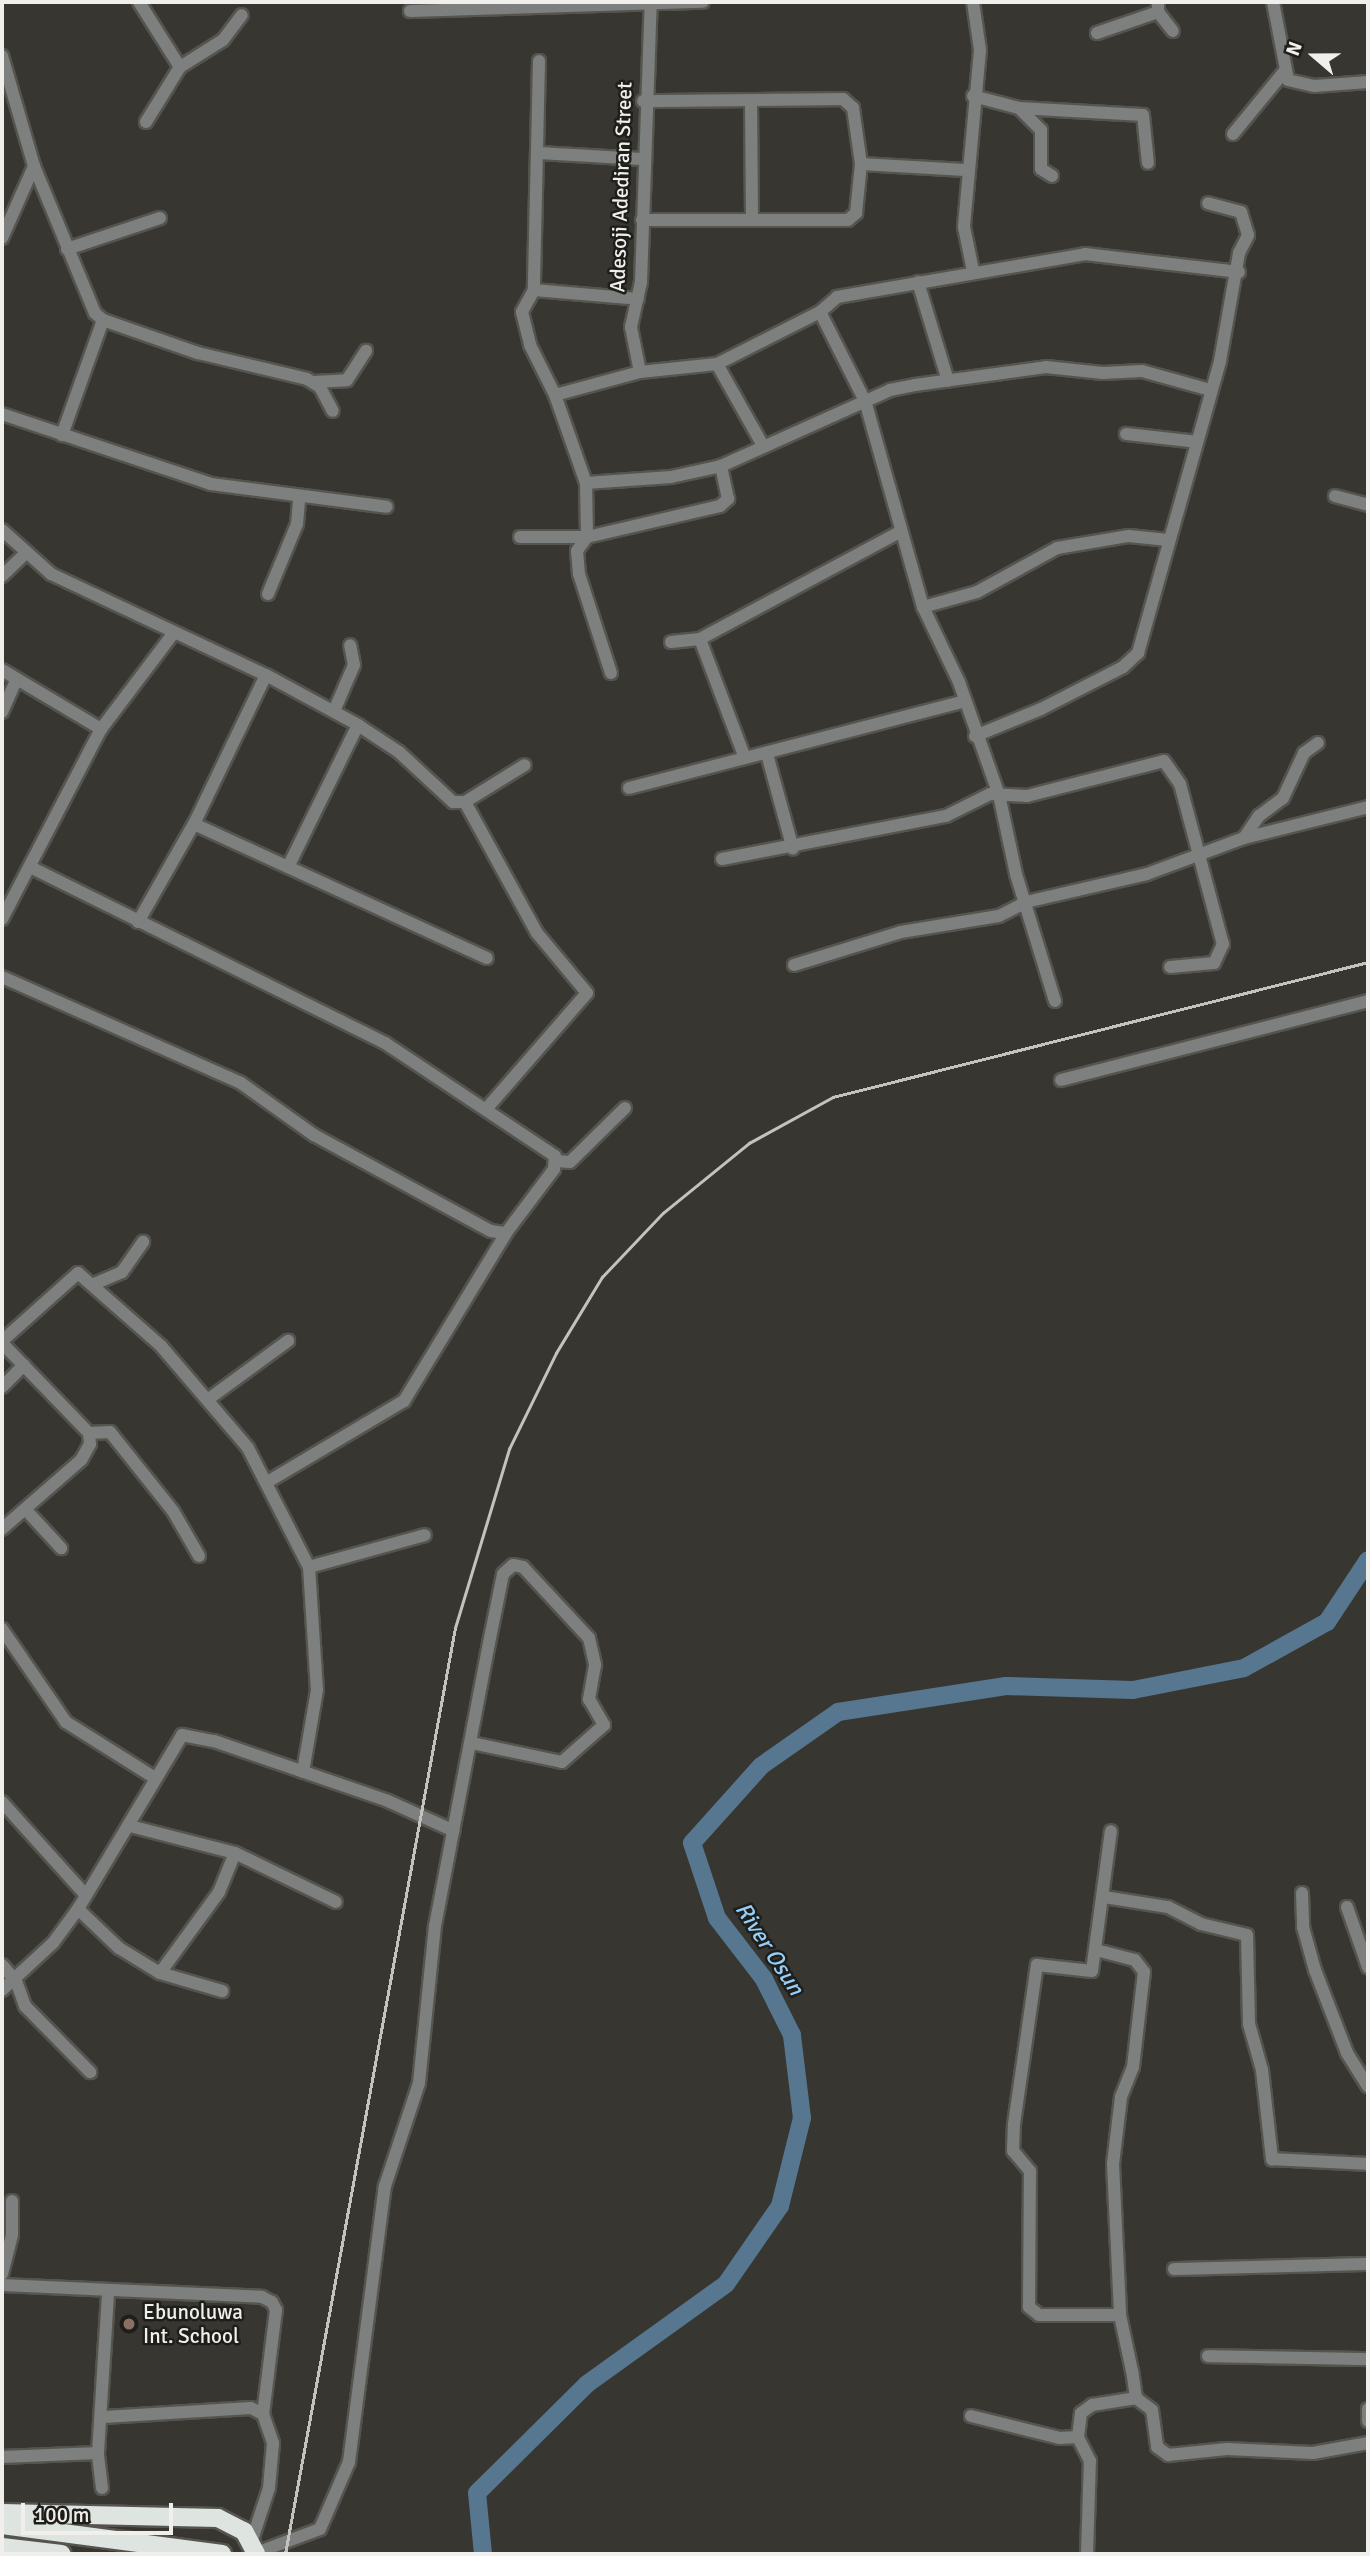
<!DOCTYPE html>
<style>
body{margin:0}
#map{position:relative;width:1370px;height:2556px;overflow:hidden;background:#383631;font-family:Signika,sans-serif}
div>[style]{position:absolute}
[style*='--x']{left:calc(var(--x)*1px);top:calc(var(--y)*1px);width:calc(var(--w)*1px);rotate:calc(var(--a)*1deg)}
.river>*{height:18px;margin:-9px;padding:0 9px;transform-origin:9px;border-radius:9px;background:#56778f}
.roads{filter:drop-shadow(2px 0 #55544f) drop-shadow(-2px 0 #55544f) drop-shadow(0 2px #55544f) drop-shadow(0 -2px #55544f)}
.minor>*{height:12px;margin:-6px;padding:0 6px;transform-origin:6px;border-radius:6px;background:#7d807e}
.highway>*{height:18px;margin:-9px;padding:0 9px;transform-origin:9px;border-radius:9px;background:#dee5e1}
.rail>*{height:2.5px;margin:-1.25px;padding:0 1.25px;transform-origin:1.25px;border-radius:1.25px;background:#c3c2be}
.dots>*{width:19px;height:19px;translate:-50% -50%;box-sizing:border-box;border:4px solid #1e1e1b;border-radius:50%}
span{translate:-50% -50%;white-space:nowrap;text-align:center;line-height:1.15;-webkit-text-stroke:5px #1e1e1b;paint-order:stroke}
.street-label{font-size:21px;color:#f0efeb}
.poi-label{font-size:21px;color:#f0efeb}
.left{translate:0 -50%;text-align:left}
.water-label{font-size:23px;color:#95cef8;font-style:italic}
.frame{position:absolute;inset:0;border:4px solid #f0efeb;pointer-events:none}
.north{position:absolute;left:1279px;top:21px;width:70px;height:70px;-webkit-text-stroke:5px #1e1e1b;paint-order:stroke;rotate:290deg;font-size:19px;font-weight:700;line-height:28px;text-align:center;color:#f0efeb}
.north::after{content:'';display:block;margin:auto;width:24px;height:32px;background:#f0efeb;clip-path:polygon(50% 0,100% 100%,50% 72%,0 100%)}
.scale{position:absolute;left:21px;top:2503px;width:152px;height:32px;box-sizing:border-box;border:4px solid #f0efeb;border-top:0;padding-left:9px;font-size:21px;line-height:24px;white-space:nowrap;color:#f0efeb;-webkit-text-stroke:5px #1e1e1b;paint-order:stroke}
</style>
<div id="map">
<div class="river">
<div style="--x:483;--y:2554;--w:61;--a:-95.6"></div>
<div style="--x:477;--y:2493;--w:155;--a:-44.7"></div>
<div style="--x:587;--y:2384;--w:171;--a:-35.7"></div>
<div style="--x:726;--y:2284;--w:95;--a:-55.3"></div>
<div style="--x:780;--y:2206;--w:91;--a:-76"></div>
<div style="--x:802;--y:2118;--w:84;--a:-96.9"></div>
<div style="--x:792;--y:2035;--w:63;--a:-116.6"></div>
<div style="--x:764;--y:1979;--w:77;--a:-127.6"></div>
<div style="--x:717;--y:1918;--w:79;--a:-108.4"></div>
<div style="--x:692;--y:1843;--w:103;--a:-48.1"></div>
<div style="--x:761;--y:1766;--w:94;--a:-35"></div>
<div style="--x:838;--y:1712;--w:170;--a:-8.8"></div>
<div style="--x:1006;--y:1686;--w:127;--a:1.8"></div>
<div style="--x:1133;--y:1690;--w:113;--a:-11.2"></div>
<div style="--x:1244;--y:1668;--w:95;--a:-29"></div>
<div style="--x:1327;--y:1622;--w:74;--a:-56.5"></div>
</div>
<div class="roads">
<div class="minor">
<div style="--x:139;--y:2;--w:77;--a:57.8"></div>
<div style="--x:973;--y:2;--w:49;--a:81.7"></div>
<div style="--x:980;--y:50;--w:178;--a:95.2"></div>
<div style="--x:964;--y:227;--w:45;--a:78.4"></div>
<div style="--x:1158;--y:2;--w:10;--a:90"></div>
<div style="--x:1158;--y:12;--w:24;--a:52"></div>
<div style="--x:1273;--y:2;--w:79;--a:79.1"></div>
<div style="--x:1288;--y:80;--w:27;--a:13"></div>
<div style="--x:1314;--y:86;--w:54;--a:-4.2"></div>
<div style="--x:410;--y:11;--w:293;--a:-1.8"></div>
<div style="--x:1097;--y:33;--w:65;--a:-19"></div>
<div style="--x:2;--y:56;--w:115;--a:73.8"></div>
<div style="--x:34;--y:166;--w:159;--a:67.5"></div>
<div style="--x:95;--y:313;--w:11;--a:41"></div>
<div style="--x:103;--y:320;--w:101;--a:19.2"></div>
<div style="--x:198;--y:353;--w:112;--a:13.4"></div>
<div style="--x:307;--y:379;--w:15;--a:32"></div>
<div style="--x:320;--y:387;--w:27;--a:62"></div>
<div style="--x:539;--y:61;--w:229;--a:91.3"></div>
<div style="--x:534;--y:290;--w:25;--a:119"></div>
<div style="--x:522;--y:312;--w:34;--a:76"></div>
<div style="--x:530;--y:345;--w:56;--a:63.4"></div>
<div style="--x:555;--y:395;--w:93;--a:70.6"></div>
<div style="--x:586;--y:483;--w:54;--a:88.9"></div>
<div style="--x:587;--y:537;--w:17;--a:126"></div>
<div style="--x:577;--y:551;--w:23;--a:85"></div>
<div style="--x:579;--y:574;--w:104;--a:72.1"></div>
<div style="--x:973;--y:96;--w:48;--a:14.6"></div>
<div style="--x:1019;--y:108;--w:124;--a:3.2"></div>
<div style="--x:1143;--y:115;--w:48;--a:84.1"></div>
<div style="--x:751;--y:102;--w:117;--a:89.5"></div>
<div style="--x:1019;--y:108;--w:31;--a:45"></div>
<div style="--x:1041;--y:130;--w:39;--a:90"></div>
<div style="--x:1041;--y:169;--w:13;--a:32"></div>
<div style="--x:146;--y:122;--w:65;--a:-58.3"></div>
<div style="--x:180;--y:67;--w:51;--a:-32.1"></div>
<div style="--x:223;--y:40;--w:31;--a:-53"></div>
<div style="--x:1233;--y:134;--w:80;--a:-50.6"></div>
<div style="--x:539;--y:153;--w:103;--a:3.3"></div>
<div style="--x:861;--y:164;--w:104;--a:3.3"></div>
<div style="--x:642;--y:220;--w:206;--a:0"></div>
<div style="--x:848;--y:220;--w:11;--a:-41"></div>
<div style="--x:856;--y:213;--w:49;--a:-84.2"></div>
<div style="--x:861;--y:164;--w:57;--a:-98.1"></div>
<div style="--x:853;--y:108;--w:13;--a:-138"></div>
<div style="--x:843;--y:99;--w:200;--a:179.4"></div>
<div style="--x:2;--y:238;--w:79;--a:-66"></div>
<div style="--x:67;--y:249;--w:98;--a:-18.4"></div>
<div style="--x:918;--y:282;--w:103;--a:73.1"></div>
<div style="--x:534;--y:290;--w:104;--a:4.9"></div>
<div style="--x:717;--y:364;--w:115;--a:-26.8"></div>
<div style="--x:640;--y:372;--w:46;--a:-101.3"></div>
<div style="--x:631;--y:327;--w:46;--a:-77.5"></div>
<div style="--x:641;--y:282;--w:280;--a:-88"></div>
<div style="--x:314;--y:382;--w:33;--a:-3"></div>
<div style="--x:347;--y:380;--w:35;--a:-57"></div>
<div style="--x:555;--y:395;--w:88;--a:-15.1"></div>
<div style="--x:640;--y:372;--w:77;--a:-5.9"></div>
<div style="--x:717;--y:364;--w:92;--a:60.6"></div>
<div style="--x:2;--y:414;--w:220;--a:18.5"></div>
<div style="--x:211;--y:484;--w:177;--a:7.4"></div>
<div style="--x:1126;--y:434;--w:71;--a:6.4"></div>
<div style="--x:62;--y:435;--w:122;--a:-70.4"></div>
<div style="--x:586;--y:483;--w:85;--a:-4"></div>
<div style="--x:671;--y:477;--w:51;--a:-12.4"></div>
<div style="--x:721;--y:466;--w:185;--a:-24.2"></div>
<div style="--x:890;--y:390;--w:25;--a:-11"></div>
<div style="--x:915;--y:385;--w:132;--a:-7.8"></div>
<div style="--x:1046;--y:367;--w:57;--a:6"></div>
<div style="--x:1103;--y:373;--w:39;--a:-3"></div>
<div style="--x:1142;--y:371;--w:71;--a:15.6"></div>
<div style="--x:1335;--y:496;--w:34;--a:15"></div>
<div style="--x:2;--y:530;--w:66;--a:41.9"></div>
<div style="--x:51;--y:574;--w:238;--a:25.2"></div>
<div style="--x:266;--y:675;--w:105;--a:28.5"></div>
<div style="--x:358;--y:725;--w:49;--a:33.4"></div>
<div style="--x:399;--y:752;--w:74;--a:42.8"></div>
<div style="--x:453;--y:802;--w:12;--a:0"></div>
<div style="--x:465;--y:802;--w:70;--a:-31.7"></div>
<div style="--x:520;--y:537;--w:67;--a:0"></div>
<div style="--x:587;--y:537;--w:137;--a:-13.1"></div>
<div style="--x:720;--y:506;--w:11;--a:-41"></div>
<div style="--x:728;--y:499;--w:34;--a:-102"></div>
<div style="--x:2;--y:576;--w:32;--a:-44"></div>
<div style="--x:268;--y:594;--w:76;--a:-67.5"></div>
<div style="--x:297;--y:524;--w:25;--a:-85"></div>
<div style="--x:923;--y:607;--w:56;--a:-15.5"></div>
<div style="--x:977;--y:592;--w:91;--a:-28.8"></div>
<div style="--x:1057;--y:548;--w:73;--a:-9.5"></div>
<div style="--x:1129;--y:536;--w:39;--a:6"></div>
<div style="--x:700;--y:639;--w:127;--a:69.3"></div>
<div style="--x:671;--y:642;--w:29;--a:-6"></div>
<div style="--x:700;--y:639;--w:228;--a:-28.2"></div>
<div style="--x:2;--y:670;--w:115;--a:30.8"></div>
<div style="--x:334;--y:711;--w:50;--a:-66.5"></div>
<div style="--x:354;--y:665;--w:20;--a:-101"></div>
<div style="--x:2;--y:712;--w:36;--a:-66"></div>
<div style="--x:975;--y:736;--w:71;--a:-22.2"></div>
<div style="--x:1041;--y:709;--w:92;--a:-27.1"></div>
<div style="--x:1123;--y:667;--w:21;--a:-43"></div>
<div style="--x:1138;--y:653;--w:303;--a:-74.3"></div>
<div style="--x:1220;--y:361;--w:110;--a:-80"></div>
<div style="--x:1239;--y:253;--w:20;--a:-63"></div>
<div style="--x:1248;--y:235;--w:24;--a:-107"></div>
<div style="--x:1241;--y:212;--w:34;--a:-165"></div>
<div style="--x:767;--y:754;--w:98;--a:74.7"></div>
<div style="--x:629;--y:788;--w:344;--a:-14.5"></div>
<div style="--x:465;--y:802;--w:149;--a:61.2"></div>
<div style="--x:537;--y:933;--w:78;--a:50.2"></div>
<div style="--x:587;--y:993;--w:154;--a:131"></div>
<div style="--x:194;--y:824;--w:322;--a:24.6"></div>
<div style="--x:1244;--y:838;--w:27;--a:-56"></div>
<div style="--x:1259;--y:816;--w:30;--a:-37"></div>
<div style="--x:1283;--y:798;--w:50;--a:-65"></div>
<div style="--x:1304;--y:753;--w:17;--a:-36"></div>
<div style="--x:722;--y:859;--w:228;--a:-10.9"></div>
<div style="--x:946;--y:816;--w:49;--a:-26.6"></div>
<div style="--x:990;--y:794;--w:37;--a:3"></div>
<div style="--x:1027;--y:796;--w:141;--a:-14.3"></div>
<div style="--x:1164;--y:761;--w:28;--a:55"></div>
<div style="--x:1180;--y:784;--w:166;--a:75"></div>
<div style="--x:1223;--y:944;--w:21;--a:115"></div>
<div style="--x:1214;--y:963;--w:44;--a:174.8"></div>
<div style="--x:288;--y:867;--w:158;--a:-63.8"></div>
<div style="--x:2;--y:919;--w:214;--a:-62.5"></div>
<div style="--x:101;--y:729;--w:118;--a:-52.9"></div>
<div style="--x:138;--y:922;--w:113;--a:-60.3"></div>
<div style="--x:194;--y:824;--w:165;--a:-64.2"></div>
<div style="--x:794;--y:965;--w:112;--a:-17.1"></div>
<div style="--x:901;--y:932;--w:99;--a:-9.3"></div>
<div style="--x:999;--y:916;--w:30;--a:-27"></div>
<div style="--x:1026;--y:902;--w:124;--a:-13"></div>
<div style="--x:1147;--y:874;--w:103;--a:-20.4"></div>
<div style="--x:1244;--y:838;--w:128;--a:-14"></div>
<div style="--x:2;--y:977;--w:261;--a:23.9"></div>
<div style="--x:241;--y:1083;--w:90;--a:35.5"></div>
<div style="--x:314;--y:1135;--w:201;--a:28.5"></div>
<div style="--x:491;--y:1231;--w:15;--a:8"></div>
<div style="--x:506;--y:1233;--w:80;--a:-53.1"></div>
<div style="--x:554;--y:1169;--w:13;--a:-86"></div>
<div style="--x:555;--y:1156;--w:204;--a:-146.4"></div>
<div style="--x:385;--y:1043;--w:396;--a:-153.6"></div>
<div style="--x:1055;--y:1001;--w:133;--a:-107.1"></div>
<div style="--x:1016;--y:874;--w:81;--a:-102.1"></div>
<div style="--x:999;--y:795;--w:120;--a:-109.5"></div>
<div style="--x:959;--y:682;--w:83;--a:-115.6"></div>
<div style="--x:923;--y:607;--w:214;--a:-105.7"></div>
<div style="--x:865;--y:401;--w:100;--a:-116.8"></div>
<div style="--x:820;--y:312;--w:23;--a:-41"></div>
<div style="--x:837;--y:297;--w:252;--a:-9.8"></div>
<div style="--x:1085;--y:254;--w:155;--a:6.7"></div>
<div style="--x:1061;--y:1080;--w:317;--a:-14.4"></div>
<div style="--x:557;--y:1161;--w:13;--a:4"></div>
<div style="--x:570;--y:1162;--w:77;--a:-44.5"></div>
<div style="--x:94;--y:1284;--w:30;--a:-23"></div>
<div style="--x:122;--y:1272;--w:37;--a:-55"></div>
<div style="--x:2;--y:1341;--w:102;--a:-41.8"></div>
<div style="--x:78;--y:1273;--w:111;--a:41.3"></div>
<div style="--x:161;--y:1346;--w:134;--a:49.5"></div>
<div style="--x:248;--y:1448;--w:134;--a:62.9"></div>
<div style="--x:309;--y:1567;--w:123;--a:86.3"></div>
<div style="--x:317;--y:1690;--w:83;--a:99.7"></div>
<div style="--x:2;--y:1343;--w:125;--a:46"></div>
<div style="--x:89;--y:1433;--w:11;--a:85"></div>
<div style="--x:90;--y:1444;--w:18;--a:119"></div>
<div style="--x:81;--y:1460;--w:105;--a:138.9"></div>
<div style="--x:2;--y:1387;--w:31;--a:-45"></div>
<div style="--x:210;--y:1398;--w:97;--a:-36.2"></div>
<div style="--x:89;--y:1433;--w:21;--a:-3"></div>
<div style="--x:110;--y:1432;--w:101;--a:51.4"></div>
<div style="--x:173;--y:1511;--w:52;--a:60"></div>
<div style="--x:269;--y:1481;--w:157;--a:-30.7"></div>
<div style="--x:404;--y:1401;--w:197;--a:-58.7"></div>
<div style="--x:26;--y:1510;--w:52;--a:47.4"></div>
<div style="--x:309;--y:1567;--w:120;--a:-15.4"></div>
<div style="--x:2;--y:1629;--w:113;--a:55.5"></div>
<div style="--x:66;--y:1722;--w:105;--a:32.2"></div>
<div style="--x:2;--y:1802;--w:122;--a:48"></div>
<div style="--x:130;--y:1826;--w:108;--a:14.4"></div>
<div style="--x:235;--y:1853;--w:112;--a:25.9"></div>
<div style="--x:1302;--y:1893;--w:34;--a:88"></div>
<div style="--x:1303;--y:1927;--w:45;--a:74.4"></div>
<div style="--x:1315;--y:1970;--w:89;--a:68.9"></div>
<div style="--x:1347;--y:2053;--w:39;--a:58"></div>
<div style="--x:1104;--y:1897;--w:65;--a:8.9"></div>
<div style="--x:1168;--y:1907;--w:37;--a:27"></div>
<div style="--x:1201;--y:1924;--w:47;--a:13.4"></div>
<div style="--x:1247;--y:1935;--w:89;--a:88.7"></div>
<div style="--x:1249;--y:2024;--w:48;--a:74.2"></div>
<div style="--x:1262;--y:2070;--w:90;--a:83.6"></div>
<div style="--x:1272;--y:2159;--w:96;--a:3"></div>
<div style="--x:1347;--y:1907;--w:64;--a:70.7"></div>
<div style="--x:78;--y:1909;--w:57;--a:43.6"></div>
<div style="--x:119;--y:1948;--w:48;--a:31.4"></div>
<div style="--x:160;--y:1973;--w:65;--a:16.2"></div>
<div style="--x:1096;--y:1950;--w:40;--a:14.4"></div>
<div style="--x:1135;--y:1960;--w:15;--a:53"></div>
<div style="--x:1144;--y:1972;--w:96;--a:96.6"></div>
<div style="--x:1133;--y:2067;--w:32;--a:112"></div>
<div style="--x:1121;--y:2097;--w:67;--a:96.8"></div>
<div style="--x:1113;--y:2164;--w:151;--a:87.3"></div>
<div style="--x:2;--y:1965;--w:21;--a:49"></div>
<div style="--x:16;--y:1981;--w:27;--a:70"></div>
<div style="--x:25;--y:2006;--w:93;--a:45.4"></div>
<div style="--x:160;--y:1973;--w:100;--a:-53.9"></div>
<div style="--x:219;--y:1892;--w:42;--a:-67.7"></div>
<div style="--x:2;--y:1990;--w:69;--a:-42.7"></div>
<div style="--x:53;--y:1943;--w:42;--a:-53.7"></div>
<div style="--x:78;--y:1909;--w:203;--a:-59.1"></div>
<div style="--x:182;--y:1735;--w:33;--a:11"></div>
<div style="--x:214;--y:1741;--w:184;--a:19"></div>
<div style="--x:388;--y:1801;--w:72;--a:24.4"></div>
<div style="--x:1174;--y:2269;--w:194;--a:-1.5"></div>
<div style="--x:2;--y:2274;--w:40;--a:-75.6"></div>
<div style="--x:12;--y:2235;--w:34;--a:-90"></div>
<div style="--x:2;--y:2285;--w:260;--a:2.6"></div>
<div style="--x:262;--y:2297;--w:11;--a:27"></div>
<div style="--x:272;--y:2302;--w:9;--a:63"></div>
<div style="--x:276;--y:2310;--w:105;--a:97.1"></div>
<div style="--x:1208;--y:2356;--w:160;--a:1.1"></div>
<div style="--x:1136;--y:2398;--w:20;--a:37"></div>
<div style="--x:1152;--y:2410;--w:37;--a:82"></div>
<div style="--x:1157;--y:2447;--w:14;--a:36"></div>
<div style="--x:1168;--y:2455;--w:59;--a:-5.8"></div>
<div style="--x:1227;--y:2449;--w:86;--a:2.7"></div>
<div style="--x:1313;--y:2453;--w:56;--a:-10.3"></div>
<div style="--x:1368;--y:2409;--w:12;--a:90"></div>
<div style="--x:971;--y:2416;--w:92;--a:13.9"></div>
<div style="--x:1060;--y:2438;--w:18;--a:-3"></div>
<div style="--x:104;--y:2417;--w:147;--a:-3.5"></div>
<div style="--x:251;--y:2408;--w:13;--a:27"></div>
<div style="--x:263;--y:2414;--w:31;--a:71"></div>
<div style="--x:273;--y:2443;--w:45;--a:95.1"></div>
<div style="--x:269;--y:2488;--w:58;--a:108.1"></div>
<div style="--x:2;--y:2457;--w:96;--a:-2.4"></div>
<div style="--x:102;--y:2488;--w:35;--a:-97"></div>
<div style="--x:98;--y:2453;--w:160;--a:-86.4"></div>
<div style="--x:256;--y:2553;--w:68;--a:-20.6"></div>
<div style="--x:320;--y:2529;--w:73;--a:-66.6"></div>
<div style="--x:349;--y:2462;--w:278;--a:-82.6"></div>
<div style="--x:385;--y:2186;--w:108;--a:-71.7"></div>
<div style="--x:419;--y:2083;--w:158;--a:-84.2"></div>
<div style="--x:435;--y:1926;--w:288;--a:-79.2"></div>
<div style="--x:489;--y:1643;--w:70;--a:-78.5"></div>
<div style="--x:503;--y:1574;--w:13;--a:-42"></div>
<div style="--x:513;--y:1565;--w:10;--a:11"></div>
<div style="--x:523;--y:1567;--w:97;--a:47.1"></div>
<div style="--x:589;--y:1638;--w:28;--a:77"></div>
<div style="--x:595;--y:1665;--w:35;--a:100"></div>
<div style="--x:589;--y:1699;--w:30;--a:60"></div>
<div style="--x:604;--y:1725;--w:56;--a:138.6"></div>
<div style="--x:562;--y:1762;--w:93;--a:-168.2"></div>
<div style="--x:1087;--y:2554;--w:93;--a:-88.2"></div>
<div style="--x:1090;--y:2461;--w:27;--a:-117"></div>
<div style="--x:1078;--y:2437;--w:24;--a:-83"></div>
<div style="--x:1081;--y:2413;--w:14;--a:-36"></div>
<div style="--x:1092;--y:2405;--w:45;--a:-9"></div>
<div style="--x:1136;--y:2398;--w:27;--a:-98"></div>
<div style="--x:1132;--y:2371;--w:57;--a:-102.1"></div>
<div style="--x:1120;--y:2315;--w:81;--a:180"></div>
<div style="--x:1039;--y:2315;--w:13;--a:-141"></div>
<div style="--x:1029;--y:2307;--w:136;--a:-89.6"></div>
<div style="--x:1030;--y:2171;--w:26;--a:-130"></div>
<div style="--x:1013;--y:2151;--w:27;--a:-88"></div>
<div style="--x:1014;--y:2124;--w:161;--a:-81.8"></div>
<div style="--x:1037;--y:1965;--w:55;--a:6.2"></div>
<div style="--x:1092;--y:1971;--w:141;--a:-82.3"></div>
</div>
<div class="highway">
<div style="--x:2;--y:2513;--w:216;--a:1.3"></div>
<div style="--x:218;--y:2518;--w:29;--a:27"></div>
<div style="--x:244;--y:2531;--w:26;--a:62"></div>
<div style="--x:2;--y:2525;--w:222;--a:7.5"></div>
<div style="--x:2;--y:2547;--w:60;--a:6.7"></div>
</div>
</div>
<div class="rail">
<div style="--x:285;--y:2554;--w:941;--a:-79.6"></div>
<div style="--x:455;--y:1628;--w:187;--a:-73.2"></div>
<div style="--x:509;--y:1449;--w:107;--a:-63.9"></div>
<div style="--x:556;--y:1353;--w:89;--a:-58.8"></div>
<div style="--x:602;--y:1277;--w:88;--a:-46.4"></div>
<div style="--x:663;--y:1213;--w:111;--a:-39.1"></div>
<div style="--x:749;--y:1143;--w:96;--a:-28.7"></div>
<div style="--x:833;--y:1097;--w:552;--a:-14.16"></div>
</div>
<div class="dots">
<div style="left:129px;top:2324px;background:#8d6e63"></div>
</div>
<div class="street-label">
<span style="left:621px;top:187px;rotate:-88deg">Adesoji Adediran Street</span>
</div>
<div class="poi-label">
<span class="left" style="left:143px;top:2324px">Ebunoluwa<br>Int. School</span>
</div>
<div class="water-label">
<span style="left:769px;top:1949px;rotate:57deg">River Osun</span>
</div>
<div class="frame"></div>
<div class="north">N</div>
<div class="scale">100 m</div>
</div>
